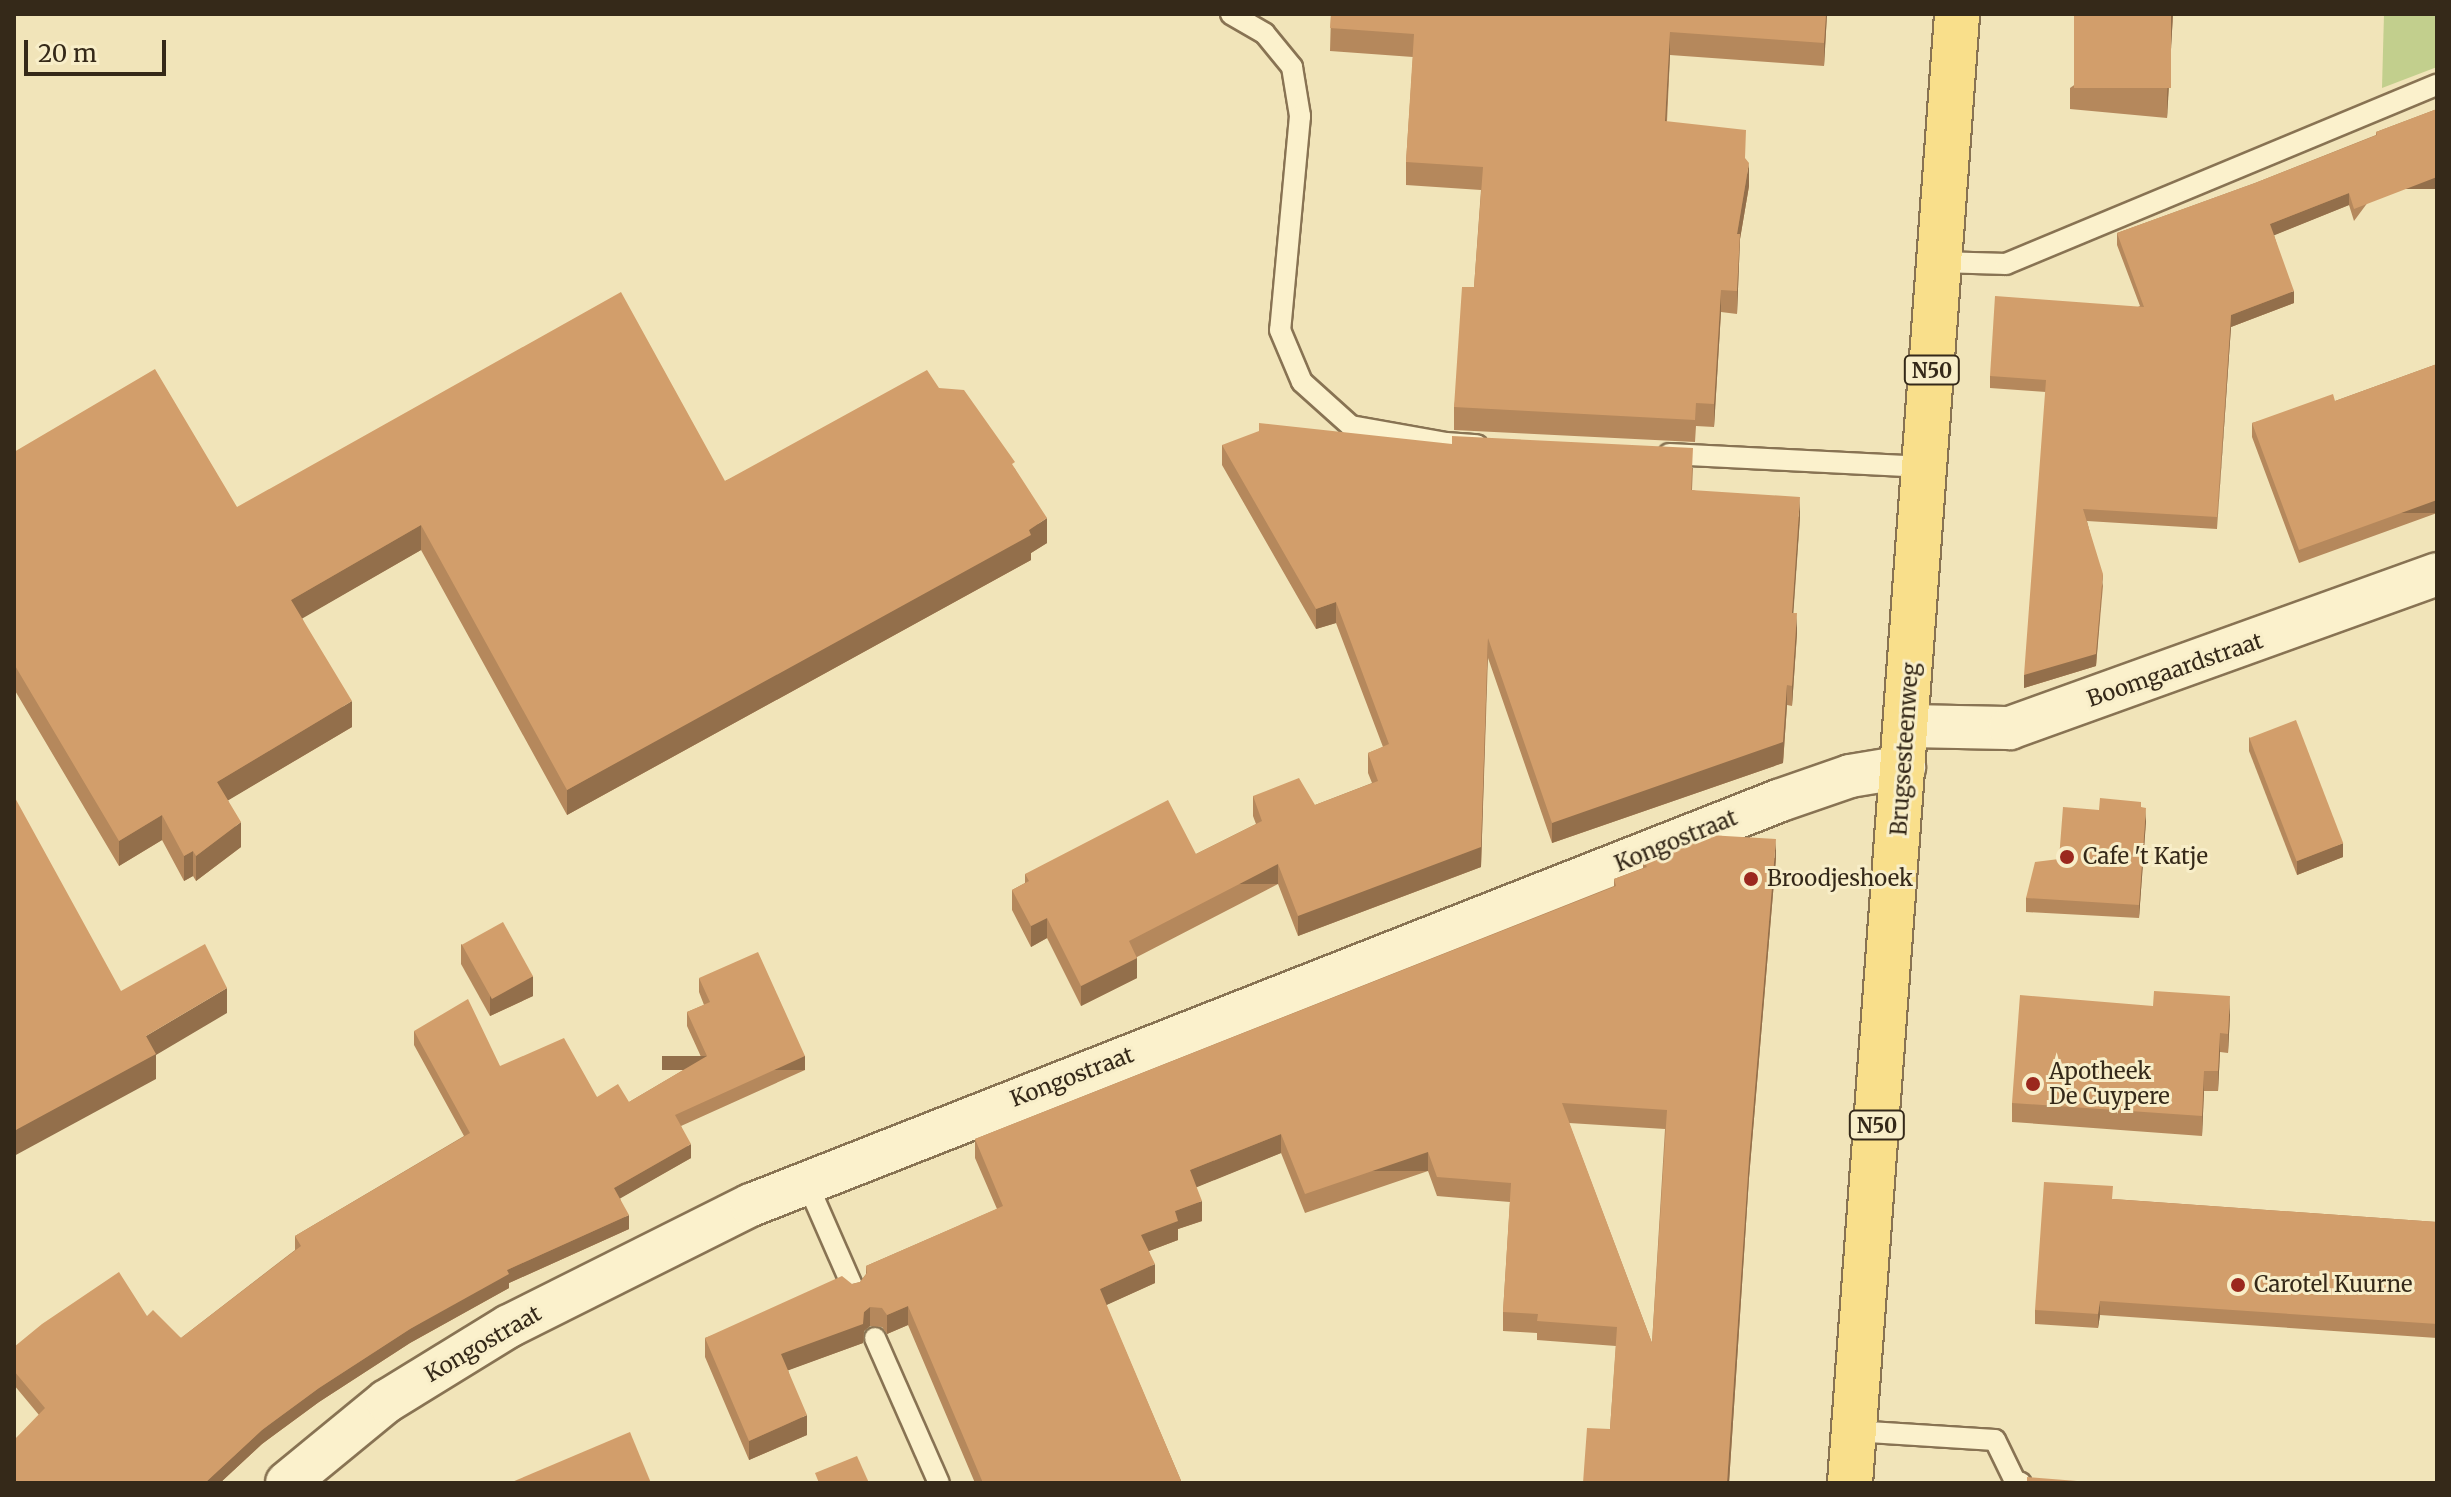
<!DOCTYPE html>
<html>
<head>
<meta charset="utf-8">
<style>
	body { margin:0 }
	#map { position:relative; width:2451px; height:1497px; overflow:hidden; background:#f1e4b9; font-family:Merriweather,serif }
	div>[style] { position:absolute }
	.green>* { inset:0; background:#c2cf8d }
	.roads { filter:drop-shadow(2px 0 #887353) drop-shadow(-2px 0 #887353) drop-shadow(0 2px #887353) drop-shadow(0 -2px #887353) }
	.service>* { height:20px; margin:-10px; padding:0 10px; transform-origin:10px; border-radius:10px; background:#fbf1cc }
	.minor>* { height:42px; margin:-21px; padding:0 21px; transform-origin:21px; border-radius:21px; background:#fbf1cc }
	.primary>* { height:44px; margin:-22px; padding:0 22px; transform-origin:22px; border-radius:22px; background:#f9df8b }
	.wall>* { inset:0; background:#b5885c }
	.shaded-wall>* { inset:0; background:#936f4b; transform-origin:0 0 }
	.building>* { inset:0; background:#d29e6b; transform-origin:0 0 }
	.dots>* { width:22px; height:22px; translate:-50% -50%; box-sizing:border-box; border:4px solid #f8eec9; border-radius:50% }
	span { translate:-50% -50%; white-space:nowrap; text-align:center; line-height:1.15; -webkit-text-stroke:6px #f8eec9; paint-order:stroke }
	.shield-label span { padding:2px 6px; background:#f8eec9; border:2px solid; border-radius:6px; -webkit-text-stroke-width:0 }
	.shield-label { font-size:20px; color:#352919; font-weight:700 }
	.street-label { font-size:22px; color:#352919 }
	.poi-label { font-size:22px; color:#352919 }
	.left { translate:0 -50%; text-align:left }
	.frame { position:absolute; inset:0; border:16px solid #352919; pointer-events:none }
	.scale { position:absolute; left:24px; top:40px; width:142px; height:36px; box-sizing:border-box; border:4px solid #352919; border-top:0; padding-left:10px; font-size:24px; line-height:28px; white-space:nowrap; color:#352919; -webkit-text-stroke:6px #f8eec9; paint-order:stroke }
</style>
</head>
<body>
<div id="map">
	<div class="green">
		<div style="clip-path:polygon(2384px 14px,2437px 14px,2437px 67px,2382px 88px)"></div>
	</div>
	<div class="roads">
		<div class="service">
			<div style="left:1231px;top:14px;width:39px;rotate:30deg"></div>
			<div style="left:1265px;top:34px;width:43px;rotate:50.7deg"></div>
			<div style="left:1292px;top:67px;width:50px;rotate:80.7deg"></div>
			<div style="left:1300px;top:116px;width:215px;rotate:95.3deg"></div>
			<div style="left:1280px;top:330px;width:56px;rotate:67.1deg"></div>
			<div style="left:1302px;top:382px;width:66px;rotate:41.9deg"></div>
			<div style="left:1351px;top:426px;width:97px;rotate:10.1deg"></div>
			<div style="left:1446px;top:443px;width:31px;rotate:4deg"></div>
			<div style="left:1940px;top:262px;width:66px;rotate:1.7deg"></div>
			<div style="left:2006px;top:264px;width:467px;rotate:-22.6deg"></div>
			<div style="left:1669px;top:454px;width:256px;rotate:2.9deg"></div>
			<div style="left:807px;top:1183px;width:117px;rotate:66.3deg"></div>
			<div style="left:875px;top:1338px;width:158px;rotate:66.2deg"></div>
			<div style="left:1853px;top:1431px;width:142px;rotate:3.6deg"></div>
			<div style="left:1995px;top:1440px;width:46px;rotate:64deg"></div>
			<div style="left:2015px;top:1481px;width:6px;rotate:18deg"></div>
		</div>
		<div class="minor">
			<div style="left:1906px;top:726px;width:104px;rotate:1.1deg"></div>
			<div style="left:2010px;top:728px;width:454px;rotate:-19.8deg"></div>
			<div style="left:287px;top:1483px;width:129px;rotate:-39.4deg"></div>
			<div style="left:387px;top:1401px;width:143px;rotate:-31.6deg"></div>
			<div style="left:509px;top:1326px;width:271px;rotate:-26.6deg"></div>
			<div style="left:751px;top:1205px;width:1104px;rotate:-21.47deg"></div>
			<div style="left:1778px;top:801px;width:76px;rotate:-19.1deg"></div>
			<div style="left:1850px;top:776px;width:55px;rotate:-9.5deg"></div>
		</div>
		<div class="primary">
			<div style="left:1850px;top:1483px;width:1473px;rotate:-85.83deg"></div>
		</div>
	</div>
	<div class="wall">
		<div style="clip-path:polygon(1331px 14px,1827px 14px,1824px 66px,1670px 55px,1667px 122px,1746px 160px,1749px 186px,1740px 239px,1737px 314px,1721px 312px,1714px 427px,1696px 426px,1695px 442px,1454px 430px,1454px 407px,1474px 287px,1481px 190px,1406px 185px,1406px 162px,1413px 57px,1330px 51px)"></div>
		<div style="clip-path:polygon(2173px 14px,2167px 118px,2070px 109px,2070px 88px)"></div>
		<div style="clip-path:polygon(2437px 109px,2354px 221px,2349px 205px,2274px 235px,2294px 303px,2231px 327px,2217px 529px,2087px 521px,2103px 586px,2096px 666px,2024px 688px,2046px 392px,1990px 388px,1990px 376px,2140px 306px,2117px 245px,2117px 233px,2255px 183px,2376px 135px,2376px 132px)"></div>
		<div style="clip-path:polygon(2437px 364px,2437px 513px,2299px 563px,2252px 437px,2252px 423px,2335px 401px)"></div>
		<div style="clip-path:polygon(939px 388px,1015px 469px,1047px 543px,1031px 553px,1031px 560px,567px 815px,421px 550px,302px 618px,352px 727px,228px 800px,241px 847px,196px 881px,193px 876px,184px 881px,162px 840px,119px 866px,14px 689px,14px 452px,237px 507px,725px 481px)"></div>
		<div style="clip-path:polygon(1452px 444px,1693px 468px,1692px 490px,1800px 517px,1793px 613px,1797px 633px,1792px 706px,1787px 705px,1783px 763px,1552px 843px,1488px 658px,1481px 867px,1298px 936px,1278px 884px,1137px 957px,1137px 978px,1081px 1006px,1047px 938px,1031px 947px,1012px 910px,1012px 890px,1025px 883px,1025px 874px,1196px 854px,1256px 824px,1253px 816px,1253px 796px,1315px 805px,1372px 783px,1368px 773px,1368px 753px,1383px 747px,1336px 623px,1316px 629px,1222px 465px,1222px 445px)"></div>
		<div style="clip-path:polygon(2249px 737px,2343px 857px,2297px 875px,2249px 751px)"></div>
		<div style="clip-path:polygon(2141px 807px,2146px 821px,2139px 918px,2026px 912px,2026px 898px,2099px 810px)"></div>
		<div style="clip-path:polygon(evenodd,1776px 858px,1749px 1178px,1729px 1483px,1583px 1483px,1610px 1429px,1616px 1346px,1537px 1340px,1537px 1333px,1503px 1331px,1503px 1312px,1510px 1202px,1437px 1196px,1428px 1171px,1305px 1213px,1281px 1153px,1196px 1187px,1202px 1221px,1178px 1229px,1178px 1240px,1149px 1251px,1155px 1283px,1106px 1305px,1182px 1483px,975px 1483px,908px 1325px,887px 1334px,882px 1327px,870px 1326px,864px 1331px,863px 1343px,788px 1370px,807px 1435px,749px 1460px,705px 1357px,705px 1338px,852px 1284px,860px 1282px,866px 1274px,866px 1266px,997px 1209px,975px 1158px,975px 1139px,1614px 886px,1614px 879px,1643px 868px,1643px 861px,1776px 858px,1569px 1123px,1665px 1129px,1652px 1343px,1569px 1123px)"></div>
		<div style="clip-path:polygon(461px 944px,533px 996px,490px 1016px,461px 964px)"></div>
		<div style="clip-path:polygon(699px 978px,805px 1070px,681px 1126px,691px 1158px,620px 1198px,629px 1229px,509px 1283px,509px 1288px,410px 1343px,319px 1402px,262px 1444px,220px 1483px,14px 1483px,39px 1415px,14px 1385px,14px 1347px,147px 1316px,181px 1338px,295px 1250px,295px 1236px,464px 1136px,414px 1045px,414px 1031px,500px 1066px,597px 1097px,629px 1102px,702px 1059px,687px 1026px,687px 1012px,704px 1005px,699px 992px)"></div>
		<div style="clip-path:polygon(2230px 1015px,2228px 1053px,2220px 1052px,2218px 1091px,2204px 1091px,2202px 1136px,2012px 1122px,2012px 1103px)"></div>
		<div style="clip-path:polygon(2113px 1199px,2437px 1222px,2437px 1338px,2100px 1315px,2098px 1328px,2035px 1324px,2035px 1310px)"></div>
	</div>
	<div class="shaded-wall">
		<div style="clip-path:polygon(1826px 14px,1827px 14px,1824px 66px,1824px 43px)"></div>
		<div style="clip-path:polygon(2171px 14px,2173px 14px,2167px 118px,2167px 96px)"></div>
		<div style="clip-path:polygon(1670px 32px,1670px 55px,1665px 144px,1665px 121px)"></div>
		<div style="clip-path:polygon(1749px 163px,1749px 186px,1740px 239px,1737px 314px,1737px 234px)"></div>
		<div style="left:2437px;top:177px;width:12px;height:89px;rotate:90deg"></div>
		<div style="clip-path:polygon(2349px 193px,2349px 205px,2270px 237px,2270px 224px)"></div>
		<div style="clip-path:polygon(1721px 290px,1721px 312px,1714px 427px,1714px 404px)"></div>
		<div style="clip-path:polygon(2294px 291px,2294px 303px,2231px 327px,2217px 529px,2231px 315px)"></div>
		<div style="clip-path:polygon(1800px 497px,1800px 517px,1792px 633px,1792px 613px)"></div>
		<div style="left:2437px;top:500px;width:13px;height:147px;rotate:90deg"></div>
		<div style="clip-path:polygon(1047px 518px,1047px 543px,1031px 553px,1031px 560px,567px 815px,567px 790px,1029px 530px)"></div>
		<div style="clip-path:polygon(421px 525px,421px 550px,291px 625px,291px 600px)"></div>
		<div style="clip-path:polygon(2103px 574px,2096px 666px,2024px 688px,2024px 675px)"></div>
		<div style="clip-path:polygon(1336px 602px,1336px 623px,1316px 629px,1316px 609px)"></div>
		<div style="clip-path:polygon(1797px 613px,1797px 633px,1792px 706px,1792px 686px)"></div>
		<div style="clip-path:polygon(1488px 638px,1481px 867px,1298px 936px,1298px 916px)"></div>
		<div style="clip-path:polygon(1787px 685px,1787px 705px,1783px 763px,1552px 843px,1552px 823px)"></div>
		<div style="clip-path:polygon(352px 701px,352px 727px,217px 807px,217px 782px)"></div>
		<div style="clip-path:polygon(2146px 808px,2146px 821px,2139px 918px,2139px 905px)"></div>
		<div style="clip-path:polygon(162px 815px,162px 840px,119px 866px,119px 841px)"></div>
		<div style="clip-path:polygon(241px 822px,241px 847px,196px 881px,196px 856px)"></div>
		<div style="clip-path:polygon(1776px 839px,1776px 858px,1749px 1178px,1729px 1483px,1727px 1483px,1749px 1159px)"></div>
		<div style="clip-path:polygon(2343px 843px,2343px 857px,2297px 875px,2297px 861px)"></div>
		<div style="clip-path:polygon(193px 851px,193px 876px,184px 881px,184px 856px)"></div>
		<div style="left:1278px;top:864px;width:20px;height:168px;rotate:90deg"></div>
		<div style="clip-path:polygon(1047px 918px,1047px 938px,1031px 947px,1031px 926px)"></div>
		<div style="clip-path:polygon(1137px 958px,1137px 978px,1081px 1006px,1081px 986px)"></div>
		<div style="clip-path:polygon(533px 976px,533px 996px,490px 1016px,490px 996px)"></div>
		<div style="clip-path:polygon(227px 988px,227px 1013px,156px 1055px,156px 1079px,14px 1156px,14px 1131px,146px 1036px)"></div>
		<div style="clip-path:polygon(2230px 996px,2230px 1015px,2228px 1053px,2228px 1034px)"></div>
		<div style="clip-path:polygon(2220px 1033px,2220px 1052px,2218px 1091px,2218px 1071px)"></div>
		<div style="left:805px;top:1056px;width:14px;height:143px;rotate:90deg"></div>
		<div style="clip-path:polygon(2204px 1071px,2204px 1091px,2202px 1136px,2202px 1116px)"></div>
		<div style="clip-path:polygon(1281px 1134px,1281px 1153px,1190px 1190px,1190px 1170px)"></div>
		<div style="clip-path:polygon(691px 1144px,691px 1158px,614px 1202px,614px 1188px)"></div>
		<div style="left:1428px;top:1152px;width:19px;height:130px;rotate:90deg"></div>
		<div style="clip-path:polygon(1202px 1201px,1202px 1221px,1178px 1229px,1178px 1240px,1141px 1254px,1141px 1235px,1175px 1211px)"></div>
		<div style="clip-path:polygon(629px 1215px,629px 1229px,509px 1283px,509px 1288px,410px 1343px,319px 1402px,262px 1444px,220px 1483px,205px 1483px,262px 1430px,319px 1388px,410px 1329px,507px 1270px)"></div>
		<div style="clip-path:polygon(1155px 1264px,1155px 1283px,1100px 1308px,1100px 1289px)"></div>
		<div style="clip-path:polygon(2100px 1301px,2100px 1315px,2098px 1328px,2098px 1314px)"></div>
		<div style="clip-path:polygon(908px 1306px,908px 1325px,887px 1334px,887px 1315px)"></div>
		<div style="clip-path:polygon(870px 1307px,870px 1326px,864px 1331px,863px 1343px,781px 1373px,781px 1354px,864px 1312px)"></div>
		<div style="clip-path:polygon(807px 1415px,807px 1435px,749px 1460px,749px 1441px)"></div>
	</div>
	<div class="building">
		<div style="clip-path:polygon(1331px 14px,1826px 14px,1824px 43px,1670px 32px,1665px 121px,1746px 130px,1745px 158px,1749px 163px,1737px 234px,1740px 234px,1737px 291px,1721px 290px,1714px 404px,1696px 403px,1695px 420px,1454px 407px,1462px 287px,1474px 287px,1483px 167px,1406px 162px,1414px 34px,1330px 28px)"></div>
		<div style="left:2074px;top:14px;width:97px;height:74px"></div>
		<div style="clip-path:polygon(2437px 109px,2437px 177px,2354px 209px,2349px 193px,2270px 224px,2294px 291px,2231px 315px,2217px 517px,2083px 509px,2103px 574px,2096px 654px,2024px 675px,2046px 380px,1990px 376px,1995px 296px,2144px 307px,2117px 233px,2255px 183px,2377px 135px,2376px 132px)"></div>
		<div style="clip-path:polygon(621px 292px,725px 481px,927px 370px,939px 388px,964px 390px,1015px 462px,1012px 464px,1047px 518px,1029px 530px,1031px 535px,567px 790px,421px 525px,291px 600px,352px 701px,217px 782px,241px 822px,196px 856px,193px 851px,184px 856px,162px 815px,119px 841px,14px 664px,14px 452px,155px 369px,237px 507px)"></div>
		<div style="clip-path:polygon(2437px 364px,2437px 500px,2299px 550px,2252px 423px,2333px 394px,2335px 401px)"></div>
		<div style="clip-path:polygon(1259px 423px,1452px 444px,1452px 436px,1693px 448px,1691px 490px,1800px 497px,1792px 613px,1797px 613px,1792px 686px,1787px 685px,1783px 742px,1552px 823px,1488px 638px,1481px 847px,1298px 916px,1278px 864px,1129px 941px,1137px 958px,1081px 986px,1047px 918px,1031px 926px,1012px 890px,1029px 881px,1025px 874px,1168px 800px,1196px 854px,1262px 821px,1253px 796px,1299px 778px,1315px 805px,1378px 781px,1368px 753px,1389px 744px,1336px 602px,1316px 609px,1222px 445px,1259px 431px)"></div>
		<div style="left:2296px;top:720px;width:132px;height:50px;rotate:69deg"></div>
		<div style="clip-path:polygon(14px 796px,121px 991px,205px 944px,227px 988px,146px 1036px,156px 1054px,14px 1131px)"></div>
		<div style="clip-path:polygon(2100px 798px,2141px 802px,2141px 807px,2146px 808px,2139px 905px,2026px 898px,2035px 862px,2059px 859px,2063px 807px,2099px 810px)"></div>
		<div style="clip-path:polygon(evenodd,1710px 835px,1776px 839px,1749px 1159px,1727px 1483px,1583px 1483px,1587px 1428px,1610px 1429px,1617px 1327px,1537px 1321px,1538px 1314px,1503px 1312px,1511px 1183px,1437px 1177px,1428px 1152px,1305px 1194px,1281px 1134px,1190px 1170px,1202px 1201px,1175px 1211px,1178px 1221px,1141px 1235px,1155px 1264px,1100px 1289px,1182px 1483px,983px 1483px,908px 1306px,887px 1315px,882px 1308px,870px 1307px,864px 1312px,863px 1324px,781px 1354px,807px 1415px,749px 1441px,705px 1338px,842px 1276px,852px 1284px,860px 1282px,867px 1273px,866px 1266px,1003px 1206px,975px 1139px,1616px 886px,1614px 879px,1647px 867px,1643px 861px,1710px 835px,1562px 1103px,1667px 1110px,1652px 1343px,1562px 1103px)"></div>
		<div style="left:503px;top:922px;width:62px;height:47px;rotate:61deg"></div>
		<div style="clip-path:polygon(758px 952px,805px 1056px,675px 1115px,691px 1144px,614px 1188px,629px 1215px,507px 1270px,509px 1274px,410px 1329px,319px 1388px,262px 1430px,205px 1483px,14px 1483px,14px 1440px,45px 1408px,14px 1371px,14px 1347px,42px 1324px,119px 1272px,147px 1316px,153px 1310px,181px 1338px,301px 1246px,295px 1236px,470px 1133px,414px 1031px,468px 999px,500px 1066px,564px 1038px,597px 1097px,618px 1084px,629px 1102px,707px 1056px,687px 1012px,710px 1002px,699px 978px)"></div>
		<div style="clip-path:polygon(2154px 991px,2230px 996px,2228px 1034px,2220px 1033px,2218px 1071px,2204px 1071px,2202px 1116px,2012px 1103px,2020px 995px,2153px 1006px)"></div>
		<div style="clip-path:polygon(2044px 1182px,2113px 1186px,2112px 1199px,2437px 1222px,2437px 1324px,2100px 1301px,2098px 1314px,2035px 1310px)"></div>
		<div style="clip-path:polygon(630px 1432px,651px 1483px,513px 1483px,512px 1482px)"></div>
		<div style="clip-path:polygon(857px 1456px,869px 1483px,819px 1483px,815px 1473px)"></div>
		<div style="clip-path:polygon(2027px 1477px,2102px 1483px,2027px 1483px)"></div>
	</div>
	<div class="dots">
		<div style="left:2067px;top:857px;background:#9b281e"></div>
		<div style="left:1751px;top:879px;background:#9b281e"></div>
		<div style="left:2033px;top:1084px;background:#9b281e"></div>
		<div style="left:2238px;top:1285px;background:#9b281e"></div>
	</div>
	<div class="shield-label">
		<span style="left:1932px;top:370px">N50</span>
		<span style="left:1877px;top:1125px">N50</span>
	</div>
	<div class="street-label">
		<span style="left:2175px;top:670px;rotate:-19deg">Boomgaardstraat</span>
		<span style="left:1905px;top:749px;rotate:-86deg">Brugsesteenweg</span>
		<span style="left:1676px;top:841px;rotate:-22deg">Kongostraat</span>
		<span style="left:1072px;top:1077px;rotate:-21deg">Kongostraat</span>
		<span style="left:483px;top:1344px;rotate:-30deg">Kongostraat</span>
	</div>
	<div class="poi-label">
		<span class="left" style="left:2083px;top:857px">Cafe 't Katje</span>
		<span class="left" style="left:1767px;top:879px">Broodjeshoek</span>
		<span class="left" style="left:2049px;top:1084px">Apotheek<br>De Cuypere</span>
		<span class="left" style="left:2254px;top:1285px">Carotel Kuurne</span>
	</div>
	<div class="frame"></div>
	<div class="scale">20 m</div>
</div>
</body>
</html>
